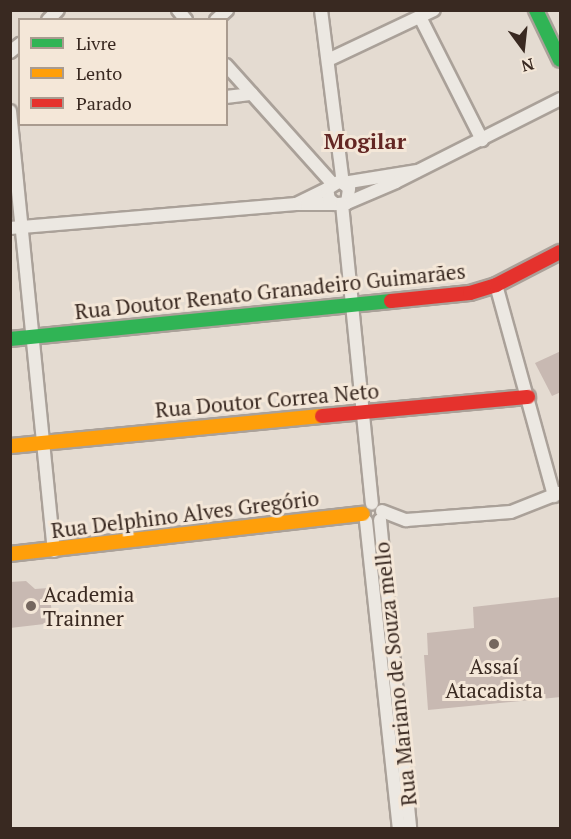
<!DOCTYPE html>
<html>
<head>
<meta charset="utf-8">
<style>
	body { margin:0 }
	#map { position:relative; width:571px; height:839px; overflow:hidden; background:#e4dbd1; font-family:"PT Serif",serif }
	div>[style] { position:absolute }
	.building>* { inset:0; background:#c8b9b2 }
	.roads { filter:drop-shadow(2px 0 #aaa199) drop-shadow(-2px 0 #aaa199) drop-shadow(0 2px #aaa199) drop-shadow(0 -2px #aaa199) }
	.street>* { height:12px; margin:-6px; padding:0 6px; transform-origin:6px; border-radius:6px; background:#ece8e2 }
	.fast>* { height:14px; margin:-7px; padding:0 7px; transform-origin:7px; border-radius:7px; background:#30b455 }
	.slow>* { height:14px; margin:-7px; padding:0 7px; transform-origin:7px; border-radius:7px; background:#ff9f0a }
	.jam>* { height:14px; margin:-7px; padding:0 7px; transform-origin:7px; border-radius:7px; background:#e5322d }
	.dots>* { width:16px; height:16px; translate:-50% -50%; box-sizing:border-box; border:3px solid #f4e7d8; border-radius:50% }
	span { translate:-50% -50%; white-space:nowrap; text-align:center; line-height:1.15; -webkit-text-stroke:6px #f4e7d8; paint-order:stroke }
	.street-label { font-size:21px; color:#392921 }
	.poi-label { font-size:21px; color:#392921 }
	.left { translate:0 -50%; text-align:left }
	.neighbourhood-label { font-size:22px; color:#632623; font-weight:700 }
	.frame { position:absolute; inset:0; border:12px solid #392921; pointer-events:none }
	.legend { position:absolute; left:18px; top:18px; width:210px; height:108px; box-sizing:border-box; background:#f4e7d8; border:2px solid #a99b8f; margin:0; padding:8px 10px; list-style:none; font-size:18px; color:#392921 }
	.legend li { display:flex; align-items:center; gap:12px; height:30px }
	.legend b { width:30px; border:2px solid #a99b8f }
	.north { position:absolute; left:493px; top:18px; width:60px; height:60px; -webkit-text-stroke:4px #f4e7d8; paint-order:stroke; rotate:165deg; font-size:16px; font-weight:700; line-height:24px; text-align:center; color:#392921 }
	.north::after { content:''; display:block; margin:auto; width:21px; height:27px; background:#392921; clip-path:polygon(50% 0,100% 100%,50% 72%,0 100%) }
</style>
</head>
<body>
<div id="map">
	<div class="building">
		<div style="clip-path:polygon(561px 351px,561px 392px,552px 396px,535px 363px)"></div>
		<div style="clip-path:polygon(26px 581px,35px 589px,49px 588px,53px 623px,10px 628px,10px 582px)"></div>
		<div style="clip-path:polygon(561px 597px,561px 697px,428px 710px,424px 655px,428px 655px,427px 633px,474px 628px,473px 607px)"></div>
	</div>
	<div class="roads">
		<div class="street">
			<div style="left:178px;top:10px;width:13px;rotate:51deg"></div>
			<div style="left:321px;top:10px;width:174px;rotate:82.8deg"></div>
			<div style="left:343px;top:183px;width:74px;rotate:-9.3deg"></div>
			<div style="left:420px;top:17px;width:138px;rotate:63.2deg"></div>
			<div style="left:48px;top:20px;width:14px;rotate:-45deg"></div>
			<div style="left:216px;top:20px;width:15px;rotate:-42deg"></div>
			<div style="left:10px;top:52px;width:13px;rotate:-39deg"></div>
			<div style="left:328px;top:60px;width:117px;rotate:-25.3deg"></div>
			<div style="left:226px;top:65px;width:159px;rotate:48.1deg"></div>
			<div style="left:226px;top:97px;width:26px;rotate:-7deg"></div>
			<div style="left:10px;top:111px;width:442px;rotate:84.3deg"></div>
			<div style="left:327px;top:189px;width:34px;rotate:154deg"></div>
			<div style="left:296px;top:204px;width:43px"></div>
			<div style="left:339px;top:204px;width:8px;rotate:-7deg"></div>
			<div style="left:347px;top:203px;width:15px;rotate:-82deg"></div>
			<div style="left:349px;top:188px;width:11px;rotate:-142deg"></div>
			<div style="left:340px;top:181px;width:15px;rotate:148deg"></div>
			<div style="left:327px;top:189px;width:10px;rotate:79deg"></div>
			<div style="left:329px;top:199px;width:8px;rotate:40deg"></div>
			<div style="left:347px;top:203px;width:53px;rotate:-23.2deg"></div>
			<div style="left:396px;top:182px;width:184px;rotate:-26.8deg"></div>
			<div style="left:342px;top:204px;width:301px;rotate:84.3deg"></div>
			<div style="left:10px;top:228px;width:287px;rotate:-4.8deg"></div>
			<div style="left:496px;top:285px;width:219px;rotate:74.6deg"></div>
			<div style="left:382px;top:511px;width:26px;rotate:21deg"></div>
			<div style="left:406px;top:520px;width:105px;rotate:-4.4deg"></div>
			<div style="left:511px;top:512px;width:52px;rotate:-21.6deg"></div>
			<div style="left:380px;top:520px;width:309px;rotate:84.4deg"></div>
			<div style="left:366px;top:521px;width:309px;rotate:83.9deg"></div>
		</div>
		<div class="fast">
			<div style="left:536px;top:10px;width:55px;rotate:64.4deg"></div>
			<div style="left:10px;top:339px;width:383px;rotate:-5.7deg"></div>
		</div>
		<div class="slow">
			<div style="left:10px;top:446px;width:313px;rotate:-5.5deg"></div>
			<div style="left:10px;top:554px;width:355px;rotate:-6.5deg"></div>
		</div>
		<div class="jam">
			<div style="left:391px;top:301px;width:79px;rotate:-5.8deg"></div>
			<div style="left:470px;top:293px;width:27px;rotate:-17deg"></div>
			<div style="left:496px;top:285px;width:72px;rotate:-27.3deg"></div>
			<div style="left:322px;top:416px;width:207px;rotate:-5.3deg"></div>
		</div>
	</div>
	<div class="dots">
		<div style="left:31px;top:606px;background:#75675f"></div>
		<div style="left:494px;top:644px;background:#75675f"></div>
	</div>
	<div class="street-label">
		<span style="left:270px;top:291px;rotate:-6deg">Rua Doutor Renato Granadeiro Guimarães</span>
		<span style="left:267px;top:400px;rotate:-5deg">Rua Doutor Correa Neto</span>
		<span style="left:185px;top:514px;rotate:-7deg">Rua Delphino Alves Gregório</span>
		<span style="left:395px;top:674px;rotate:-96deg">Rua Mariano de Souza mello</span>
	</div>
	<div class="poi-label">
		<span class="left" style="left:43px;top:606px">Academia<br>Trainner</span>
		<span style="left:494px;top:678px">Assaí<br>Atacadista</span>
	</div>
	<div class="neighbourhood-label">
		<span style="left:365px;top:141px">Mogilar</span>
	</div>
	<div class="frame"></div>
	<ul class="legend">
	<li><b style="height:8px;background:#30b455"></b>Livre</li>
	<li><b style="height:8px;background:#ff9f0a"></b>Lento</li>
	<li><b style="height:8px;background:#e5322d"></b>Parado</li>
	</ul>
	<div class="north">N</div>
</div>
</body>
</html>
